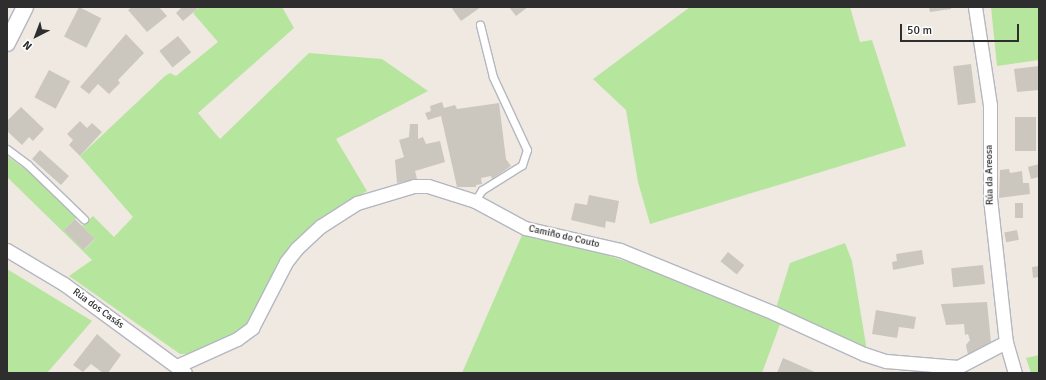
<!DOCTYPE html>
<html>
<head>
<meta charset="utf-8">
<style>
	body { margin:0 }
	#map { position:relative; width:1046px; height:380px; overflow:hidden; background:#efe9e1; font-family:Signika,sans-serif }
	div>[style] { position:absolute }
	.green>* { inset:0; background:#b6e59e }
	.building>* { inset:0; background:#cbc7bf; transform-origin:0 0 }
	.roads { filter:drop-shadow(1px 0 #b4b7c1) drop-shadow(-1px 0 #b4b7c1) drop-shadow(0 1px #b4b7c1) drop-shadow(0 -1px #b4b7c1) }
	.service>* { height:7px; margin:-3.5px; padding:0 3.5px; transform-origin:3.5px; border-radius:3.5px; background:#fff }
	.minor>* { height:13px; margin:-6.5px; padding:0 6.5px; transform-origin:6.5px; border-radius:6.5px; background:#fff }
	.tertiary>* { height:16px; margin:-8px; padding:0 8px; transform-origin:8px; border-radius:8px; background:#fff }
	span { translate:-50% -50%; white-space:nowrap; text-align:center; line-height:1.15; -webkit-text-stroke:3.5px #fff; paint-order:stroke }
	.street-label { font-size:10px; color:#2e2e2e }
	.frame { position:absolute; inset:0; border:8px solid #2e2e2e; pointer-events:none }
	.north { position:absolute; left:16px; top:16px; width:40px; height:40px; -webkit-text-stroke:3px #fff; paint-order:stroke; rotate:222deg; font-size:11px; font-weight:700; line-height:16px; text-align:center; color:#2e2e2e }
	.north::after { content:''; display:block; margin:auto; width:14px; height:18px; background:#2e2e2e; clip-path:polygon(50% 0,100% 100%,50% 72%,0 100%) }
	.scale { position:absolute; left:900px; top:24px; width:119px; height:18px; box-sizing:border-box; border:2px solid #2e2e2e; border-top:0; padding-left:5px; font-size:12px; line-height:14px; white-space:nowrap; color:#2e2e2e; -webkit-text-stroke:3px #fff; paint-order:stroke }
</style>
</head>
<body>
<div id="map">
	<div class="green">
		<div style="clip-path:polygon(199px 7px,282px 7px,294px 28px,198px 113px,220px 139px,309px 53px,382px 59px,428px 91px,336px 139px,367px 191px,308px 229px,278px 262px,251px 319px,239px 333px,192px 354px,180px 354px,69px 276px,92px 260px,7px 177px,7px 156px,36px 177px,77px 217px,64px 230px,84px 250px,95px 239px,82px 226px,93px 216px,114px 237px,133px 217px,80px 156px,165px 76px,170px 73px,176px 76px,218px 42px,193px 13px)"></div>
		<div style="clip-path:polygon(690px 7px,850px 7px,860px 42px,872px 40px,906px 146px,650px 224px,638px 182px,626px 110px,593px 79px)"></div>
		<div style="clip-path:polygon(991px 7px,1039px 7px,1039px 60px,997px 66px)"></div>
		<div style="clip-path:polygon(523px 233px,576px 245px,640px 266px,780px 324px,762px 373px,462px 373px)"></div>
		<div style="clip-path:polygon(845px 243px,852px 261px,867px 351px,776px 308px,790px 263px)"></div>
		<div style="clip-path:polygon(7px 269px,92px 321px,47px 373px,7px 373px)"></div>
		<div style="clip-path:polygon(1039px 355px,1039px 373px,1031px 373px,1026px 358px)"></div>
	</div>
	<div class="building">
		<div style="left:79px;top:7px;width:25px;height:33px;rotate:27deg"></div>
		<div style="clip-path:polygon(132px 7px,159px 7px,167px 16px,147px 32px,128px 10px)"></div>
		<div style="clip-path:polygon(182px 7px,196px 7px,197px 9px,183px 21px,176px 13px)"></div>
		<div style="clip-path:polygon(451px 7px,481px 7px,461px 21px)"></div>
		<div style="clip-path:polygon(509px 7px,528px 7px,516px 16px)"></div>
		<div style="clip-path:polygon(929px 7px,951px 7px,951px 9px,930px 12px)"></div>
		<div style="clip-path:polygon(126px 34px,144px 53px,118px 80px,120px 83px,109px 94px,98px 84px,89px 94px,80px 87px)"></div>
		<div style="left:178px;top:36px;width:21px;height:24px;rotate:51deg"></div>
		<div style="left:971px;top:64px;width:39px;height:18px;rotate:83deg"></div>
		<div style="clip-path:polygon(1039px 66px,1039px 90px,1017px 92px,1014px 69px)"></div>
		<div style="left:49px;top:70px;width:24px;height:31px;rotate:28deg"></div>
		<div style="clip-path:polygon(442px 102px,444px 108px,455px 105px,457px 109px,499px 103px,506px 159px,511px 166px,492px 179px,491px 176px,481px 178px,482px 184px,476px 185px,476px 187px,457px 187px,441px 116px,428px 120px,425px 113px,431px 111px,430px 106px)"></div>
		<div style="clip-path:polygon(21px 107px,44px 129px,33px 141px,29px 137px,22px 145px,7px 131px,7px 121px)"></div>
		<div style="left:1015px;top:117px;width:21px;height:34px"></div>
		<div style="clip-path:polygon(80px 121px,87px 128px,92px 123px,102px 132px,80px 156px,69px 145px,73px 140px,67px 134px)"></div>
		<div style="clip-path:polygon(410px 124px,418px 124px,418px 139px,423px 137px,426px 144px,440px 141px,445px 162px,415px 171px,417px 179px,397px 183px,395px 160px,404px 157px,399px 140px,409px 137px)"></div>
		<div style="left:40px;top:150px;width:39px;height:12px;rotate:42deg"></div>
		<div style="clip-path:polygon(1039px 164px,1039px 177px,1031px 179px,1028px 167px)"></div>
		<div style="clip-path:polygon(1009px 169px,1010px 173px,1022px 171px,1023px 183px,1029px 183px,1030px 194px,999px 198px,1000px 170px)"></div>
		<div style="clip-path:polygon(589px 195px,619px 201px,615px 223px,606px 221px,605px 228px,571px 220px,575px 203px,587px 205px)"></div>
		<div style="left:1015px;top:203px;width:8px;height:15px"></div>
		<div style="left:75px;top:219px;width:28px;height:16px;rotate:45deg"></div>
		<div style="left:1017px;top:230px;width:10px;height:13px;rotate:79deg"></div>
		<div style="clip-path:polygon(922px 250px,924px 264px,893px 270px,892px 262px,897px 261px,896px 254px)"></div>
		<div style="left:728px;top:252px;width:21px;height:12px;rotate:39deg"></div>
		<div style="left:983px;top:265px;width:19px;height:32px;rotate:84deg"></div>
		<div style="clip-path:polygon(1039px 266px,1039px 277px,1033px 278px,1032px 267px)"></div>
		<div style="clip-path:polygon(987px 302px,991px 342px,968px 355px,966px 345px,970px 340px,968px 334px,965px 335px,964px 324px,946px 325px,941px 304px)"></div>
		<div style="clip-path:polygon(876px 310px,916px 317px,914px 329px,899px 327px,897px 338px,872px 334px)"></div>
		<div style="clip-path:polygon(97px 334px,121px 355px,108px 373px,103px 373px,91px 364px,83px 372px,73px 365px)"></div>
		<div style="clip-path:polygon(783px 358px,817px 373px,777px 373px)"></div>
	</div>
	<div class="roads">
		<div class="service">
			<div style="left:7px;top:149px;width:26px;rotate:37deg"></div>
			<div style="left:28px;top:165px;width:78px;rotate:44deg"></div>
			<div style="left:475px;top:201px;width:13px;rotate:-58deg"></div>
			<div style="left:482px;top:190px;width:47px;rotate:-32deg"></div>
			<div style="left:522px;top:165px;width:16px;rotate:-72deg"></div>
			<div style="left:527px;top:150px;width:81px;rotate:-115deg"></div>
			<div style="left:493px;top:77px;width:54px;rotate:-104deg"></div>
		</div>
		<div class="minor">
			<div style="left:975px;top:7px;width:99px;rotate:81.3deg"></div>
			<div style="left:990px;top:105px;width:93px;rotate:90deg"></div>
			<div style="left:990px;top:198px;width:145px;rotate:83.7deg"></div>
			<div style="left:1006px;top:342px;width:32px;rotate:74deg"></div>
			<div style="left:7px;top:250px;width:66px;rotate:30.8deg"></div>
			<div style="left:64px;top:284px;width:150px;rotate:36.3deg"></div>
			<div style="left:177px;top:366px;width:66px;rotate:-24.2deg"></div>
			<div style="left:237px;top:339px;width:19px;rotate:-36deg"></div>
			<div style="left:252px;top:328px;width:74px;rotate:-62.7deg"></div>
			<div style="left:286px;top:262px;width:16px;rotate:-52deg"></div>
			<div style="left:296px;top:249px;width:34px;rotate:-43deg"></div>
			<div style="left:321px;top:226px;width:43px;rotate:-32.6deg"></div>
			<div style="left:357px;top:203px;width:59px;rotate:-16.6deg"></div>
			<div style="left:414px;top:186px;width:14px"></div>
			<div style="left:428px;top:186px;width:49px;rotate:17.7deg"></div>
			<div style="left:475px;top:201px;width:57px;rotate:28.4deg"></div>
			<div style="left:525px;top:228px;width:98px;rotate:13deg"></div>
			<div style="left:620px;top:250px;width:166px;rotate:22.2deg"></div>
			<div style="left:774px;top:313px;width:99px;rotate:24.5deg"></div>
			<div style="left:864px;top:354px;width:23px;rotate:18deg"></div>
			<div style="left:886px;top:361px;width:72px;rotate:4.8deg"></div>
			<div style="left:958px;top:367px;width:54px;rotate:-27.5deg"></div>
		</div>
		<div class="tertiary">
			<div style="left:7px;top:43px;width:40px;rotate:-63.4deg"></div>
		</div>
	</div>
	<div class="street-label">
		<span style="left:990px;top:175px;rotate:-91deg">Rúa da Areosa</span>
		<span style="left:564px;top:237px;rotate:13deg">Camiño do Couto</span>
		<span style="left:98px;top:309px;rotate:36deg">Rúa dos Casás</span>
	</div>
	<div class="frame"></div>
	<div class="north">N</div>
	<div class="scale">50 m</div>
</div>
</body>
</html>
